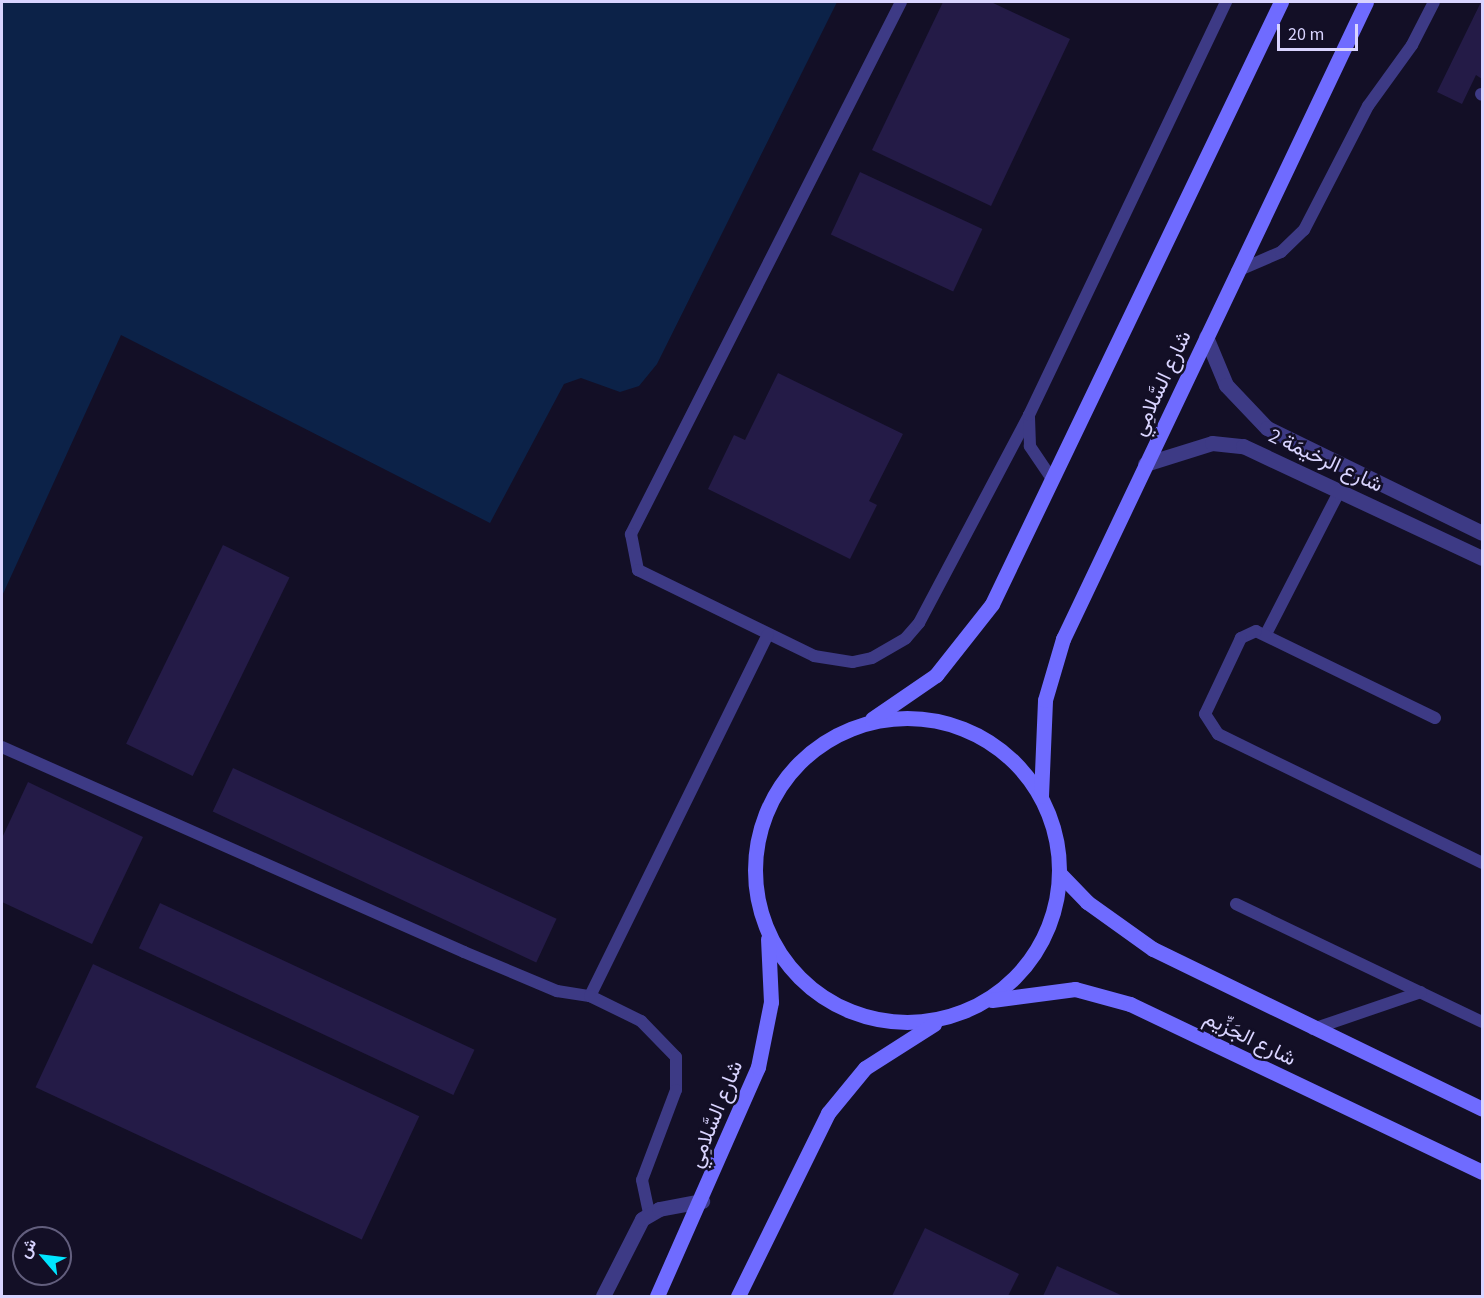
<!DOCTYPE html>
<html>
<head>
<meta charset="utf-8">
<style>
	body { margin:0 }
	#map { position:relative; width:1484px; height:1298px; overflow:hidden; background:#130f26; font-family:"Source Sans 3",Vazirmatn,sans-serif }
	div>[style] { position:absolute }
	.water>* { inset:0; background:#0c2248 }
	.building>* { inset:0; background:#241b47; transform-origin:0 0 }
	.lane>* { height:12px; margin:-6px; padding:0 6px; transform-origin:6px; border-radius:6px; background:#3d3a85 }
	.street>* { height:15px; margin:-7.5px; padding:0 7.5px; transform-origin:7.5px; border-radius:7.5px; background:#3d3a85 }
	.secondary>* { height:15px; margin:-7.5px; padding:0 7.5px; transform-origin:7.5px; border-radius:7.5px; background:#6f6bff }
	.secondary>.ring { margin:-7.5px; padding:0; box-sizing:content-box; background:none; border:15px solid #6f6bff; border-radius:50% }
	span { translate:-50% -50%; white-space:nowrap; text-align:center; line-height:1.15; -webkit-text-stroke:5px #130f26; paint-order:stroke }
	.street-label { font-size:21px; color:#d9d4ff }
	.frame { position:absolute; inset:0; border:3px solid #d9d4ff; pointer-events:none }
	.north { position:absolute; left:12px; top:1226px; width:60px; height:60px; box-sizing:border-box; background:#130f26; border:2px solid #625e7d; border-radius:50%; rotate:298deg; font-size:16px; font-weight:700; line-height:24px; text-align:center; color:#d9d4ff }
	.north::after { content:''; display:block; margin:auto; width:21px; height:27px; background:#00e5ff; clip-path:polygon(50% 0,100% 100%,50% 72%,0 100%) }
	.scale { position:absolute; left:1277px; top:24px; width:81px; height:27px; box-sizing:border-box; border:3px solid #d9d4ff; border-top:0; padding-left:8px; font-size:18px; line-height:21px; white-space:nowrap; color:#d9d4ff; -webkit-text-stroke:4px #130f26; paint-order:stroke }
</style>
</head>
<body>
<div id="map">
	<div class="water">
		<div style="clip-path:polygon(2px 2px,837px 2px,657px 364px,639px 386px,620px 392px,581px 378px,564px 384px,490px 523px,121px 335px,2px 596px)"></div>
	</div>
	<div class="building">
		<div style="clip-path:polygon(943px 2px,991px 2px,1070px 39px,991px 206px,872px 150px)"></div>
		<div style="clip-path:polygon(1481px 2px,1482px 79px,1476px 75px,1462px 104px,1437px 92px)"></div>
		<div style="left:860px;top:172px;width:135px;height:69px;rotate:25deg"></div>
		<div style="clip-path:polygon(778px 373px,903px 434px,869px 501px,877px 505px,850px 559px,708px 489px,734px 435px,745px 440px)"></div>
		<div style="left:223px;top:545px;width:74px;height:221px;rotate:26deg"></div>
		<div style="left:233px;top:768px;width:357px;height:48px;rotate:25deg"></div>
		<div style="clip-path:polygon(28px 782px,143px 837px,92px 944px,2px 902px,2px 838px)"></div>
		<div style="left:160px;top:903px;width:347px;height:50px;rotate:25deg"></div>
		<div style="left:93px;top:964px;width:360px;height:136px;rotate:25deg"></div>
		<div style="clip-path:polygon(925px 1228px,1019px 1274px,1008px 1296px,892px 1296px)"></div>
		<div style="clip-path:polygon(1057px 1266px,1123px 1296px,1043px 1296px)"></div>
	</div>
	<div class="lane">
		<div style="left:901px;top:2px;width:597px;rotate:116.91deg"></div>
		<div style="left:631px;top:534px;width:37px;rotate:79deg"></div>
		<div style="left:638px;top:570px;width:196px;rotate:26deg"></div>
		<div style="left:814px;top:656px;width:39px;rotate:9deg"></div>
		<div style="left:853px;top:662px;width:19px;rotate:-12deg"></div>
		<div style="left:872px;top:658px;width:39px;rotate:-30deg"></div>
		<div style="left:906px;top:638px;width:20px;rotate:-49deg"></div>
		<div style="left:919px;top:623px;width:235px;rotate:-62.1deg"></div>
		<div style="left:1481px;top:94px;width:1px;rotate:45deg"></div>
		<div style="left:1237px;top:271px;width:48px;rotate:-23.4deg"></div>
		<div style="left:1281px;top:252px;width:32px;rotate:-44deg"></div>
		<div style="left:1304px;top:230px;width:140px;rotate:-62.7deg"></div>
		<div style="left:1368px;top:106px;width:75px;rotate:-54.2deg"></div>
		<div style="left:1412px;top:45px;width:48px;rotate:-62.9deg"></div>
		<div style="left:1052px;top:479px;width:40px;rotate:-124deg"></div>
		<div style="left:1030px;top:446px;width:31px;rotate:-92deg"></div>
		<div style="left:1029px;top:415px;width:458px;rotate:-64.5deg"></div>
		<div style="left:1266px;top:634px;width:162px;rotate:-62.8deg"></div>
		<div style="left:1435px;top:718px;width:199px;rotate:-154.1deg"></div>
		<div style="left:1256px;top:631px;width:17px;rotate:155deg"></div>
		<div style="left:1241px;top:638px;width:84px;rotate:115.3deg"></div>
		<div style="left:1205px;top:714px;width:24px;rotate:57deg"></div>
		<div style="left:1218px;top:734px;width:294px;rotate:26deg"></div>
		<div style="left:2px;top:747px;width:505px;rotate:23.93deg"></div>
		<div style="left:464px;top:952px;width:101px;rotate:22.8deg"></div>
		<div style="left:557px;top:991px;width:33px;rotate:9deg"></div>
		<div style="left:590px;top:996px;width:403px;rotate:-63.8deg"></div>
		<div style="left:1236px;top:904px;width:273px;rotate:25.6deg"></div>
		<div style="left:590px;top:996px;width:57px;rotate:26.1deg"></div>
		<div style="left:641px;top:1021px;width:50px;rotate:45.8deg"></div>
		<div style="left:676px;top:1057px;width:33px;rotate:90deg"></div>
		<div style="left:676px;top:1090px;width:96px;rotate:110.7deg"></div>
		<div style="left:642px;top:1180px;width:34px;rotate:78deg"></div>
		<div style="left:1313px;top:1029px;width:114px;rotate:-18.9deg"></div>
	</div>
	<div class="street">
		<div style="left:1206px;top:337px;width:52px;rotate:67.4deg"></div>
		<div style="left:1226px;top:385px;width:59px;rotate:46.4deg"></div>
		<div style="left:1267px;top:428px;width:239px;rotate:26deg"></div>
		<div style="left:1145px;top:464px;width:70px;rotate:-17.4deg"></div>
		<div style="left:1212px;top:443px;width:31px;rotate:6deg"></div>
		<div style="left:1243px;top:446px;width:264px;rotate:25.1deg"></div>
		<div style="left:603px;top:1296px;width:86px;rotate:-63.1deg"></div>
		<div style="left:642px;top:1219px;width:20px;rotate:-30deg"></div>
		<div style="left:659px;top:1209px;width:44px;rotate:-10.5deg"></div>
	</div>
	<div class="secondary">
		<div class="ring" style="left:755px;top:718px;width:289px;height:289px"></div>
		<div style="left:872px;top:719px;width:78px;rotate:-34.5deg"></div>
		<div style="left:936px;top:675px;width:90px;rotate:-51.7deg"></div>
		<div style="left:992px;top:604px;width:668px;rotate:-64.36deg"></div>
		<div style="left:1041px;top:796px;width:96px;rotate:-87.6deg"></div>
		<div style="left:1045px;top:700px;width:64px;rotate:-73.6deg"></div>
		<div style="left:1063px;top:639px;width:705px;rotate:-64.56deg"></div>
		<div style="left:1060px;top:874px;width:39px;rotate:46deg"></div>
		<div style="left:1087px;top:902px;width:81px;rotate:35.5deg"></div>
		<div style="left:1153px;top:949px;width:366px;rotate:25.9deg"></div>
		<div style="left:992px;top:1000px;width:84px;rotate:-7.5deg"></div>
		<div style="left:1075px;top:989px;width:57px;rotate:15.3deg"></div>
		<div style="left:1130px;top:1004px;width:390px;rotate:25.5deg"></div>
		<div style="left:657px;top:1296px;width:250px;rotate:-66.2deg"></div>
		<div style="left:758px;top:1067px;width:66px;rotate:-78.7deg"></div>
		<div style="left:771px;top:1002px;width:63px;rotate:-92.7deg"></div>
		<div style="left:738px;top:1296px;width:204px;rotate:-63.8deg"></div>
		<div style="left:828px;top:1113px;width:58px;rotate:-50.6deg"></div>
		<div style="left:865px;top:1068px;width:82px;rotate:-32.5deg"></div>
	</div>
	<div class="street-label">
		<span style="left:1161px;top:383px;rotate:-65deg">شارع السَّلامِي</span>
		<span style="left:1326px;top:460px;rotate:25deg">شارع الرخيمَة 2</span>
		<span style="left:1250px;top:1038px;rotate:26deg">شارع الجَزِّيم</span>
		<span style="left:715px;top:1114px;rotate:-68deg">شارع السَّلامِي</span>
	</div>
	<div class="frame"></div>
	<div class="north">ش</div>
	<div class="scale">20 m</div>
</div>
</body>
</html>
